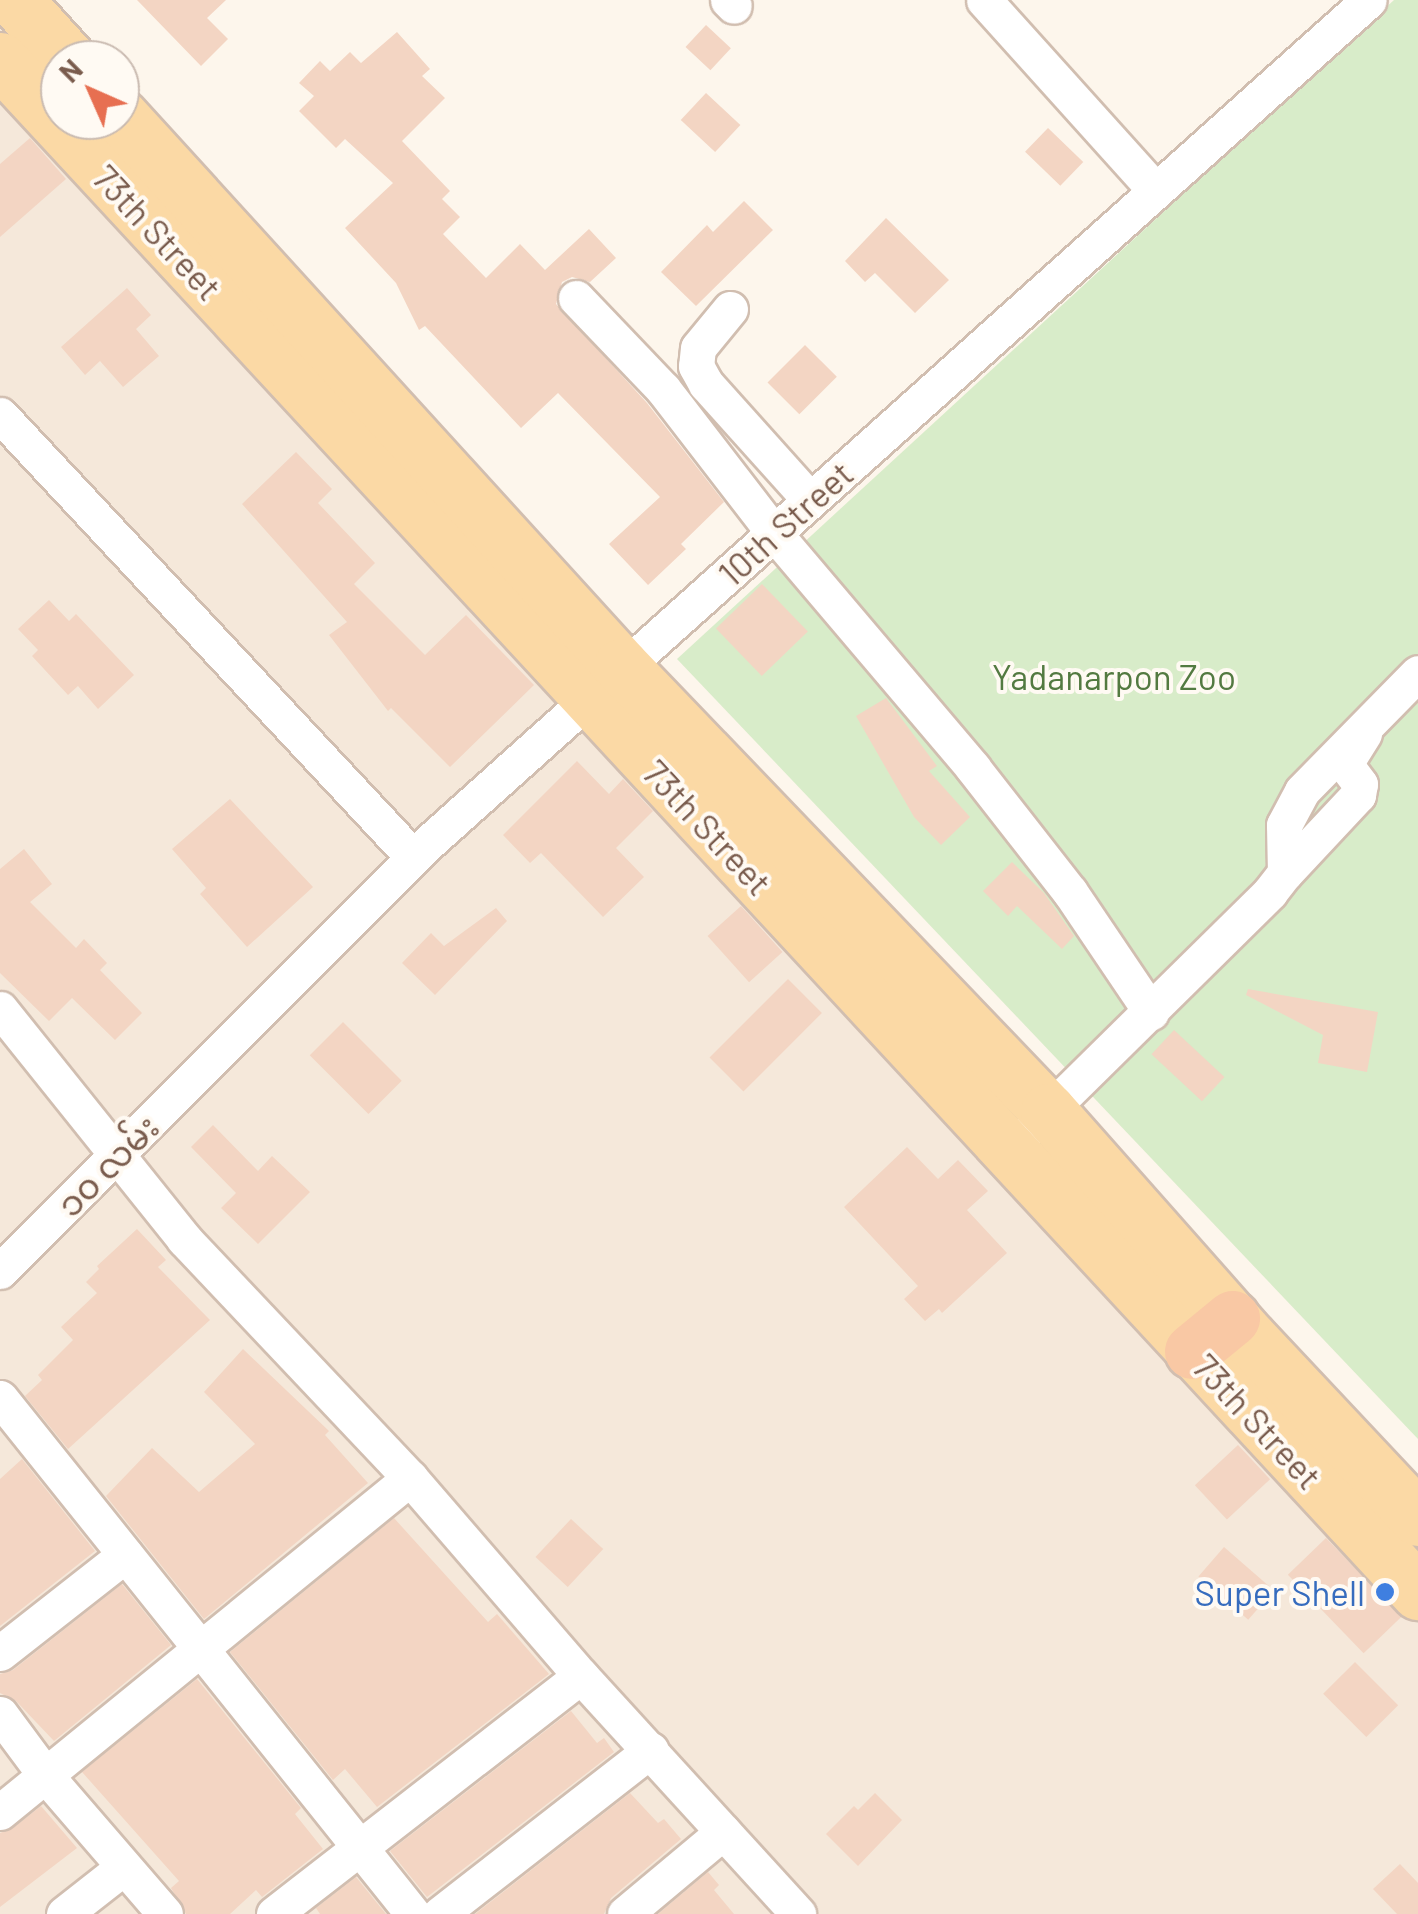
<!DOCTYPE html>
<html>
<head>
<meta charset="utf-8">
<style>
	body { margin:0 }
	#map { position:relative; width:1418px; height:1914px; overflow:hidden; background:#fdf6ec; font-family:Barlow,"Noto Sans Myanmar",sans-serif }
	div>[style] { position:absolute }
	.residential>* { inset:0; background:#f5e8da }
	.green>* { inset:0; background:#d8ecc9 }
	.building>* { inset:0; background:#f3d5c3; transform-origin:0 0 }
	.roads { filter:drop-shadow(2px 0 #d1beb0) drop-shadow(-2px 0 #d1beb0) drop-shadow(0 2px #d1beb0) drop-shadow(0 -2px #d1beb0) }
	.minor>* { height:35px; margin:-17.5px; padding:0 17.5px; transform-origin:17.5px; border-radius:17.5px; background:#fff }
	.primary>* { height:55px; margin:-27.5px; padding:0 27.5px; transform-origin:27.5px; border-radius:27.5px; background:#fbd9a5 }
	.trunk>* { height:55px; margin:-27.5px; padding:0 27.5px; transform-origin:27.5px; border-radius:27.5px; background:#f9c8a4 }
	.dots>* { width:28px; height:28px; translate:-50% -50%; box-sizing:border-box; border:5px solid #fffaf3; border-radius:50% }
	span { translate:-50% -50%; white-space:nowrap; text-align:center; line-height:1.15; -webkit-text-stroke:8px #fffaf3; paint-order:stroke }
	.street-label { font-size:35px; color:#7a5c4d }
	.park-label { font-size:35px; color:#537a41 }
	.shop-label { font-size:35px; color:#366cbe }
	.right { translate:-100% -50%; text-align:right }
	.north { position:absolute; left:40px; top:40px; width:100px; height:100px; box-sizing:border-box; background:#fffaf3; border:2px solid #cabbb1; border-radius:50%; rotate:315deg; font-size:28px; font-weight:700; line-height:40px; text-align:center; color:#7a5c4d }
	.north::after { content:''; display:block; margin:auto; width:35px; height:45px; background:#e76f51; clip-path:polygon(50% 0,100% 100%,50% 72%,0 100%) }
</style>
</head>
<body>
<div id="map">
	<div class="residential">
		<div style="clip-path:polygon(0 28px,1418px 1520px,1418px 1914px,0 1914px)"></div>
	</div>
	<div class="green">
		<div style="clip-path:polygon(1394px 0,1418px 0,1418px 1439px,677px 659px)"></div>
	</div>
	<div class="building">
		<div style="clip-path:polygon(137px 0,226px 0,207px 18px,228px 39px,201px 66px)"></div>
		<div style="left:706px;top:25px;width:34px;height:30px;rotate:43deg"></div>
		<div style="clip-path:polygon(397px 32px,430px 69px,422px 76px,445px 98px,402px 141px,450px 191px,442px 199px,460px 217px,443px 234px,486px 278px,520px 244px,545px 270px,589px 229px,616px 258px,590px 282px,572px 277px,562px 282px,556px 304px,647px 403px,724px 502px,681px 544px,686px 549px,648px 585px,609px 544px,660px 497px,558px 393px,521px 428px,425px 326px,419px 330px,396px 283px,345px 228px,393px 183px,345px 139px,336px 148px,299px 111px,314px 96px,299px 83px,320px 61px,330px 71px,350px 52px,361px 63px)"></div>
		<div style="left:706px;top:93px;width:47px;height:37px;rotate:43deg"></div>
		<div style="left:1048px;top:128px;width:49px;height:33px;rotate:44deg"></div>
		<div style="clip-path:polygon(30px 138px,66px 179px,0 237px,0 164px)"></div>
		<div style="clip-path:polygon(744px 201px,773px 230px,696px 306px,661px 272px,707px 225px,713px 232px)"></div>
		<div style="clip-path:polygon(886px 218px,949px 280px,915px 313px,875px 273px,865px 282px,845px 261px)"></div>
		<div style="clip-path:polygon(127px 288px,151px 315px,136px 329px,159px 356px,123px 387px,100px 361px,85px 375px,61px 347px)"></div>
		<div style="left:805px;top:345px;width:45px;height:53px;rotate:45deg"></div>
		<div style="clip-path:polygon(296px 452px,332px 489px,318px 503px,375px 563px,354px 584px,425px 655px,466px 615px,534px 685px,450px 767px,391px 708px,388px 711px,329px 635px,347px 622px,242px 504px)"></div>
		<div style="left:762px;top:584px;width:66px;height:64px;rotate:46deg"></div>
		<div style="clip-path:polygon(49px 600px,69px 621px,76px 614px,134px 675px,98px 709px,78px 686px,68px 695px,32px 656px,38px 650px,18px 629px)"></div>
		<div style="clip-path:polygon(886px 698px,937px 766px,929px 771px,970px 817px,941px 845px,914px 817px,856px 716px)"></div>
		<div style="clip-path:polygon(577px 761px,609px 794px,623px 779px,653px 811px,616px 848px,644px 877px,603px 917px,541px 853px,530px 863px,503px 835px)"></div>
		<div style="clip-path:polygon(230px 799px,313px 887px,247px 947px,200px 894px,206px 888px,172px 849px)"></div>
		<div style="clip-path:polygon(24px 849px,52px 884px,30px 902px,76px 948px,84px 939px,107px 963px,100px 970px,142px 1013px,115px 1040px,72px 998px,49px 1021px,0 973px,0 869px)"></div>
		<div style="clip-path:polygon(1012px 862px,1044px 893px,1074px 936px,1062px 949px,1017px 906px,1008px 916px,983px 891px)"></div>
		<div style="left:741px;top:906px;width:62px;height:45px;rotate:48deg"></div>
		<div style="clip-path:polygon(496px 908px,507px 921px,435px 995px,402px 963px,431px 933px,444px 946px)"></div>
		<div style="left:788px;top:979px;width:48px;height:111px;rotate:45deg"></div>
		<div style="clip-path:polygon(1248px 989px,1378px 1012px,1367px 1072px,1318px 1063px,1323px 1035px,1246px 995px)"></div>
		<div style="left:343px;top:1022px;width:83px;height:47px;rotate:45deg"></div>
		<div style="left:1174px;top:1030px;width:69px;height:33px;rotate:43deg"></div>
		<div style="clip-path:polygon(213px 1125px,258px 1171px,272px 1156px,310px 1192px,258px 1244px,221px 1208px,236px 1193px,191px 1147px)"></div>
		<div style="clip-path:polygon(907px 1147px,938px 1179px,958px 1160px,988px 1191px,967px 1210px,1007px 1253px,942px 1313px,939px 1309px,925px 1321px,904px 1299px,918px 1286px,844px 1207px)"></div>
		<div style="clip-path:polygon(137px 1229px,166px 1260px,158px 1267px,210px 1320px,68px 1449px,25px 1396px,42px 1380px,38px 1375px,73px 1340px,61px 1327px,97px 1293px,86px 1282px,99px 1269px,97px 1266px)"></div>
		<div style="clip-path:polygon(243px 1349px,329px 1431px,325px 1435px,368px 1483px,204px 1619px,106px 1496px,152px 1448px,199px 1492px,255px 1444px,204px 1392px)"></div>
		<div style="left:1238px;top:1445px;width:47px;height:59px;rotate:47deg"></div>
		<div style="clip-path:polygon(22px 1459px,95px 1551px,0 1626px,0 1479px)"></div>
		<div style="clip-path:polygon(394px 1518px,488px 1622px,497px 1614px,549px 1674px,377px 1807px,345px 1769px,333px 1780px,230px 1652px)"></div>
		<div style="left:571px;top:1519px;width:44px;height:52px;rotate:43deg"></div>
		<div style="left:1326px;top:1538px;width:109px;height:53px;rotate:46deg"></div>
		<div style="left:1224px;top:1547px;width:66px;height:39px;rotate:41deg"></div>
		<div style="clip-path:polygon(122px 1584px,171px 1645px,54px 1741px,16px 1701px,0 1693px,0 1674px,13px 1670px)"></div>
		<div style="left:1355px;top:1662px;width:61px;height:45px;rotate:45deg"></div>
		<div style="clip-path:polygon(197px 1679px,301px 1808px,295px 1814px,323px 1849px,262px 1897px,256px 1890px,230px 1914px,186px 1914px,171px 1888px,179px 1881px,82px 1772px)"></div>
		<div style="clip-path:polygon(571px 1711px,597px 1743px,604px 1738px,614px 1752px,427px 1897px,390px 1851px)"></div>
		<div style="clip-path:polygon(630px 1793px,658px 1823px,664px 1819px,681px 1839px,611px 1898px,604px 1914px,475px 1914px)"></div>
		<div style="clip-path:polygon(875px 1793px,902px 1820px,858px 1866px,826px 1834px,854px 1806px,858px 1810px)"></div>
		<div style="clip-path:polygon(41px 1806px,77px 1848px,0 1907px,0 1833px,13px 1828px)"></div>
		<div style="clip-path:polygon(1400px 1864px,1418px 1883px,1418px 1914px,1397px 1914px,1373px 1889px)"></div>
		<div style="clip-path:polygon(708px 1872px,719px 1885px,714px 1890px,734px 1914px,658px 1914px)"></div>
		<div style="clip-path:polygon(356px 1877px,386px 1914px,320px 1914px,316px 1908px)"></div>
	</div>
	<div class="roads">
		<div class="minor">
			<div style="left:728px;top:0;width:8px;rotate:45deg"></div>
			<div style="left:984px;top:0;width:256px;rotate:48deg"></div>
			<div style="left:576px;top:298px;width:126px;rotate:46.3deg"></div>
			<div style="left:663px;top:389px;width:182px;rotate:52.4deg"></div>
			<div style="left:774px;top:533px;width:308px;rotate:49.7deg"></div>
			<div style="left:973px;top:768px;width:157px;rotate:52deg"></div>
			<div style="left:1070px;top:892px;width:145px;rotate:56deg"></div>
			<div style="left:730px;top:309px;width:50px;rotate:129.4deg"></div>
			<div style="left:698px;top:348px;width:18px;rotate:96deg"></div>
			<div style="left:696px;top:366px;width:21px;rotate:61deg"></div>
			<div style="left:706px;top:384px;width:156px;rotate:48.1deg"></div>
			<div style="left:0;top:415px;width:605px;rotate:46.94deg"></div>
			<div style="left:1285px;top:873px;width:107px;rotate:-46.9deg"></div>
			<div style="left:1358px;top:795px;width:11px;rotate:-80deg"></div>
			<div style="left:1360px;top:784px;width:25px;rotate:-127deg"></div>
			<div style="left:1345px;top:764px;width:36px;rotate:-58deg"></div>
			<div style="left:0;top:1009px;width:295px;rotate:51.3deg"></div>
			<div style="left:184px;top:1239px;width:329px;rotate:46.6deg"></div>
			<div style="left:410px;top:1478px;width:262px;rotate:49.2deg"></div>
			<div style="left:581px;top:1676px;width:322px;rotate:47.6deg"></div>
			<div style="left:1033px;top:1126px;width:333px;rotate:-44.6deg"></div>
			<div style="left:1270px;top:892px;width:24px;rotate:-52deg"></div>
			<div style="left:1285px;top:873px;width:48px;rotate:-91.2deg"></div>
			<div style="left:1284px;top:825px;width:38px;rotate:-62deg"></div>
			<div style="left:1302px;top:791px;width:165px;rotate:-45.5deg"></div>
			<div style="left:0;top:1271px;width:605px;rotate:-45deg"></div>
			<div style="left:428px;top:843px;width:1263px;rotate:-41.86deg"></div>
			<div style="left:0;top:1398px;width:661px;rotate:51.33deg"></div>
			<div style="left:0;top:1653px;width:159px;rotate:-38.1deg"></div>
			<div style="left:0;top:1714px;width:77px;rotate:53.4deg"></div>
			<div style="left:46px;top:1776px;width:182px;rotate:49.2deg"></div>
			<div style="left:0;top:1812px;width:529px;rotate:-39.17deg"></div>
			<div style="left:64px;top:1914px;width:76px;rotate:-38.1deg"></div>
			<div style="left:274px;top:1914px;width:388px;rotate:-37.8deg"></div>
			<div style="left:440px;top:1914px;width:267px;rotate:-37.9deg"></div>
			<div style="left:625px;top:1914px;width:128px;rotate:-39.9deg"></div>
		</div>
		<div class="primary">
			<div style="left:15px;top:0;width:81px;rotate:48deg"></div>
			<div style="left:0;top:60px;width:2088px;rotate:47.21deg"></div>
			<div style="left:120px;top:116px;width:744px;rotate:47.67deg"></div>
			<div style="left:621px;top:666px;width:617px;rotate:46.18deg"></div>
			<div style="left:1048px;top:1111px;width:303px;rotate:48.5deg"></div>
			<div style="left:1249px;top:1338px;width:247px;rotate:46.8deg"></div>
		</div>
		<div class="trunk">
			<div style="left:1192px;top:1351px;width:52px;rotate:-39.5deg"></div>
		</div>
	</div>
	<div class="dots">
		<div style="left:1385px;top:1592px;background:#3f7fe0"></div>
	</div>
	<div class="street-label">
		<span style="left:158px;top:232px;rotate:47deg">73th Street</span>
		<span style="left:785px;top:523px;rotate:-42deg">10th Street</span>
		<span style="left:708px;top:827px;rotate:47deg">73th Street</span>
		<span style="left:107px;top:1165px;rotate:-45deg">၁၀ လမ်း</span>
		<span style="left:1258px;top:1421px;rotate:47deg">73th Street</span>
	</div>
	<div class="park-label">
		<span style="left:1114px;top:676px">Yadanarpon Zoo</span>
	</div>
	<div class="shop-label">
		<span class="right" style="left:1365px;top:1592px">Super Shell</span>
	</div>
	<div class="north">N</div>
</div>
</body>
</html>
